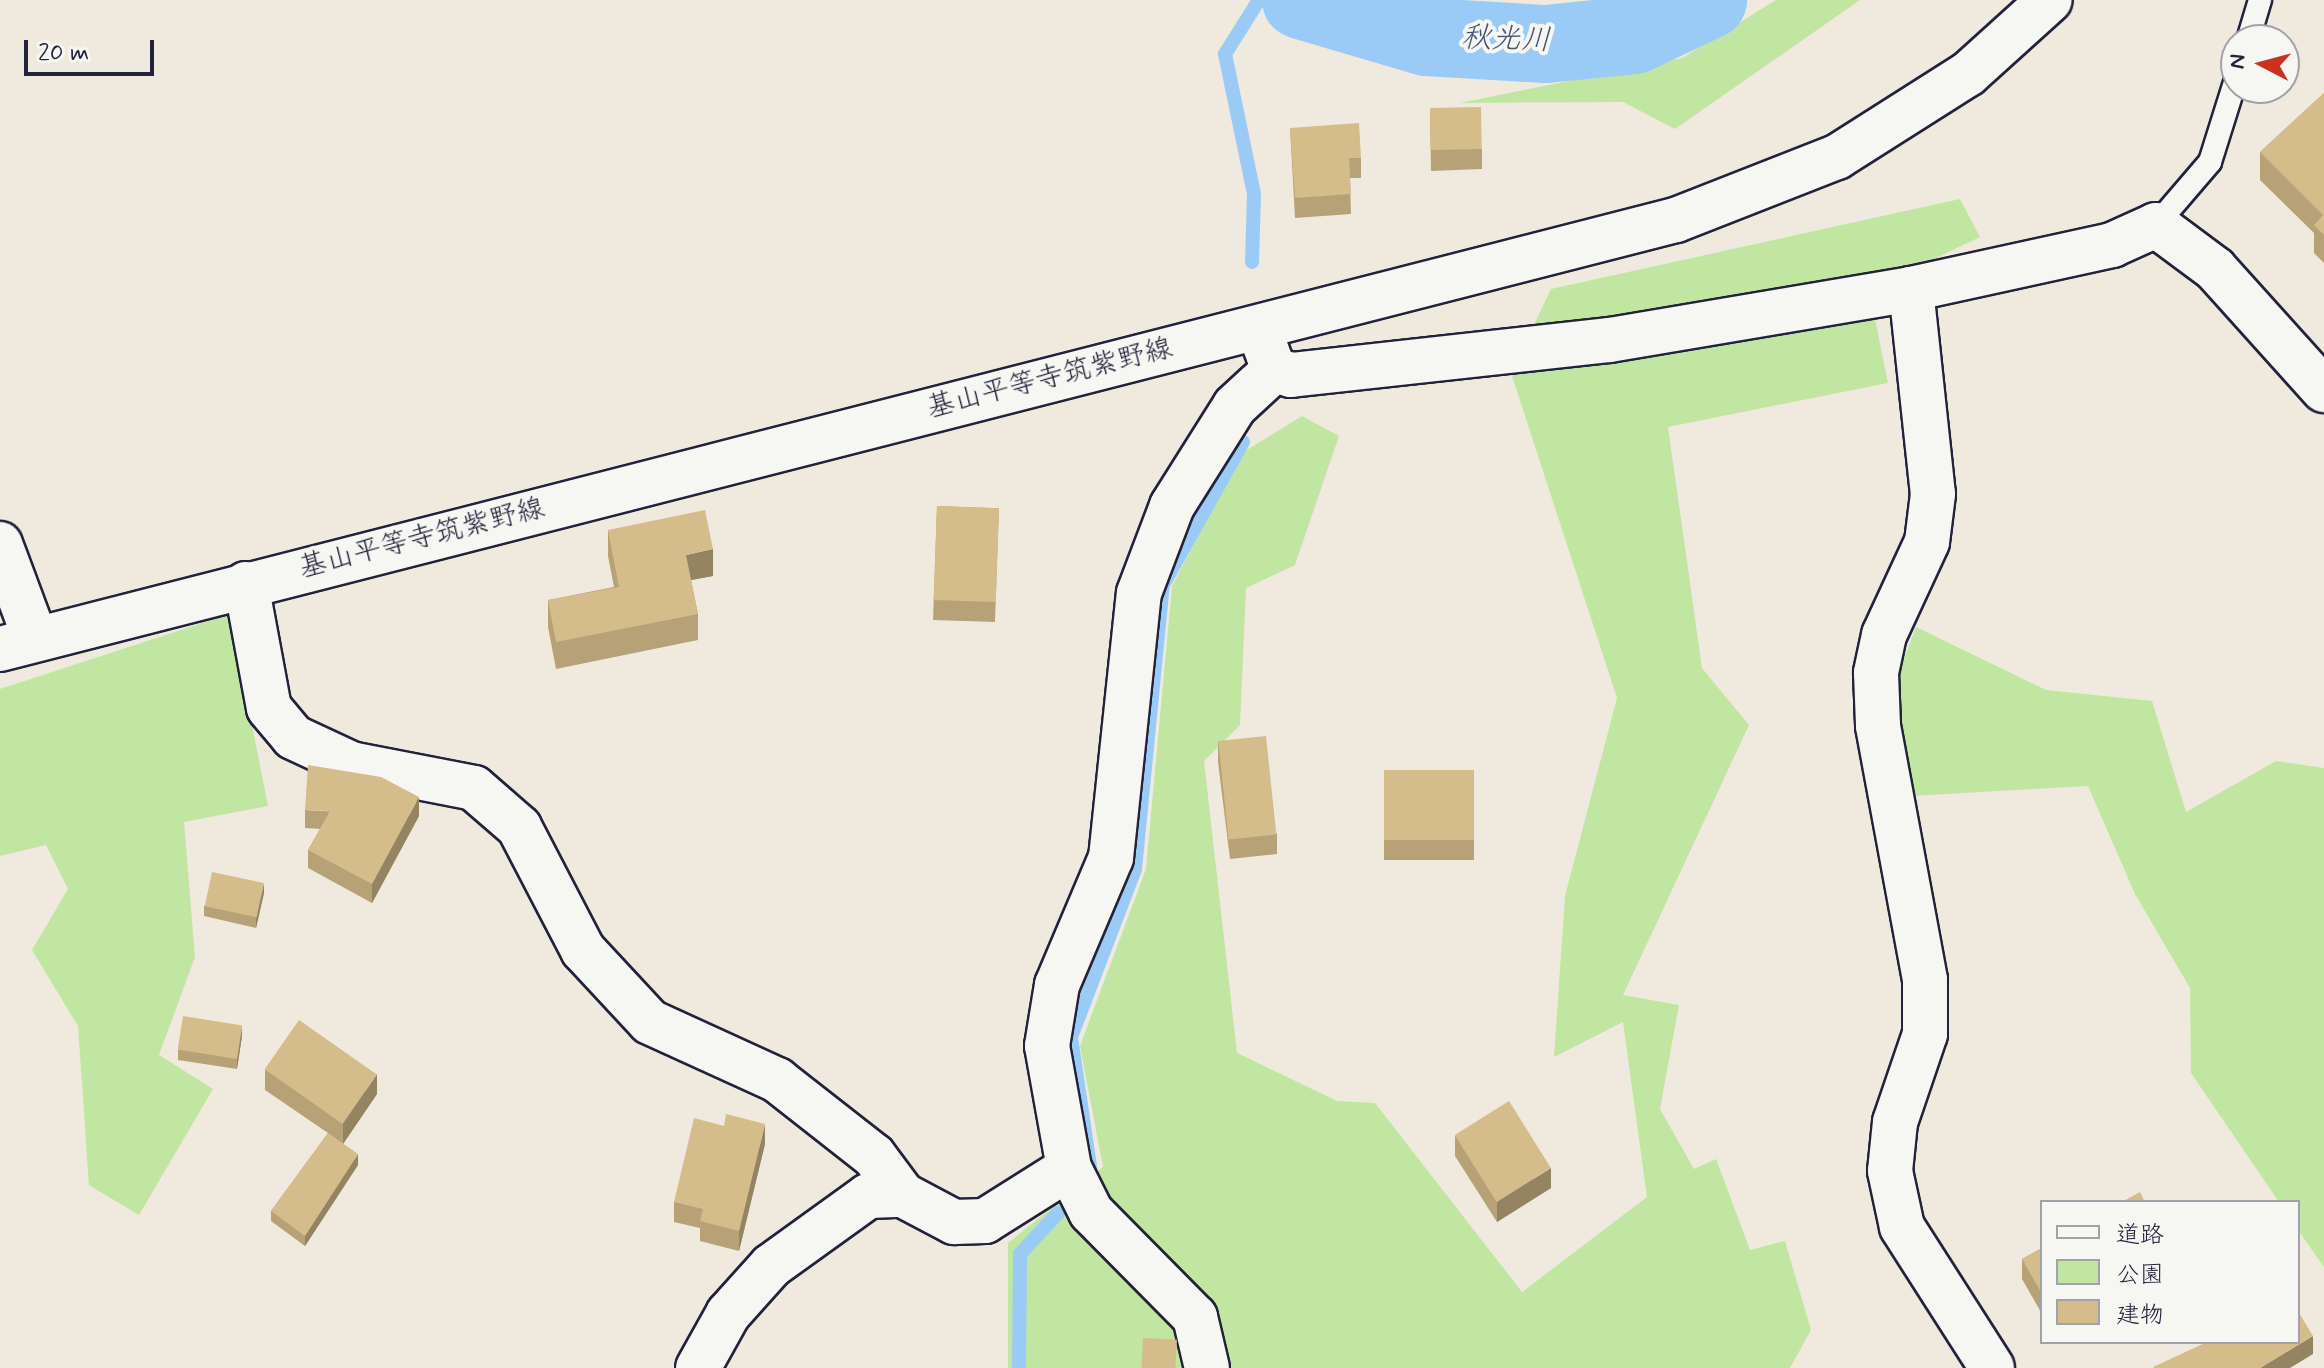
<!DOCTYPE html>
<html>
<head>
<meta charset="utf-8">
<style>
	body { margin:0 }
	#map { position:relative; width:2324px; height:1368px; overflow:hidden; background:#efeadd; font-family:Mynerve,"Klee One",sans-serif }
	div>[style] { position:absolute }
	.green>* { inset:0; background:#c0e6a1 }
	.stream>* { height:14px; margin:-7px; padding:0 7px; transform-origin:7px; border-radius:7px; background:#99cbf6 }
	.river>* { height:78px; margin:-39px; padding:0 39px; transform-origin:39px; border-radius:39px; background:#99cbf6 }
	.roads { filter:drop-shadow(2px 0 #22223b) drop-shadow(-2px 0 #22223b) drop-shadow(0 2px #22223b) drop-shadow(0 -2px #22223b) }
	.service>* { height:22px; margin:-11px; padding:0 11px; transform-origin:11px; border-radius:11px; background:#f6f6f2 }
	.minor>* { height:44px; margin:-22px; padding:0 22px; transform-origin:22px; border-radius:22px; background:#f6f6f2 }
	.secondary>* { height:44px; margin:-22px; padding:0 22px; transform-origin:22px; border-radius:22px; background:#f6f6f2 }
	.wall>* { inset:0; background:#b7a278; transform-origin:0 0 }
	.shaded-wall>* { inset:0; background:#958461 }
	.building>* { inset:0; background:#d5bc8b; transform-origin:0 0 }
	span { translate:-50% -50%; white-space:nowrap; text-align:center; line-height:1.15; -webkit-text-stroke:8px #f6f6f2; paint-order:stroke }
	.street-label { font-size:28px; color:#22223b }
	.water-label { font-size:30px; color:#465573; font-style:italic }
	.legend { position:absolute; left:2040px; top:1200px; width:260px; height:144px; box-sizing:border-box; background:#f6f6f2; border:2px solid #a1a1a9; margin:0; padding:10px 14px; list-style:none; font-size:24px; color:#22223b }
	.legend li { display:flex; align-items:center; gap:16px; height:40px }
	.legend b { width:40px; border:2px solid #a1a1a9 }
	.north { position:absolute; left:2220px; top:24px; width:80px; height:80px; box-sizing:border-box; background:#f6f6f2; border:2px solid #a1a1a9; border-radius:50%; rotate:276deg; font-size:22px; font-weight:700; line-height:32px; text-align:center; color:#22223b }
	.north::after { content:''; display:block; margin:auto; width:28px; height:36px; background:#c8321e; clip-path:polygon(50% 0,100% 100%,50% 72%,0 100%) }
	.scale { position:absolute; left:24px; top:40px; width:130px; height:36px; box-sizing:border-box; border:4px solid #22223b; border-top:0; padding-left:10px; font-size:24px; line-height:28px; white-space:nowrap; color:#22223b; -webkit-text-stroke:6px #f6f6f2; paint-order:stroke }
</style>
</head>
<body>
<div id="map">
	<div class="green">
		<div style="clip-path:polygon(1776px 0,1860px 0,1675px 129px,1623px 102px,1460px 103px,1682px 58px)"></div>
		<div style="clip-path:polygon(1960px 199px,1980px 237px,1869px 290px,1888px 383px,1668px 427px,1702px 668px,1749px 725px,1623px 995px,1679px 1005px,1660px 1109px,1694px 1169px,1716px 1159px,1750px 1250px,1785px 1241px,1811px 1330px,1790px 1368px,1008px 1368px,1008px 1243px,1103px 1167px,1080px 1046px,1146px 869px,1172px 586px,1242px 453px,1302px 416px,1339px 436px,1295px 565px,1246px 588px,1240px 725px,1204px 761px,1237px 1053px,1337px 1101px,1375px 1103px,1522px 1292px,1647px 1197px,1623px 1022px,1554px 1057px,1565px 896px,1617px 698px,1511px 373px,1551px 289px)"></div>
		<div style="clip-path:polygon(230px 614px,268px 806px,184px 822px,195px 957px,159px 1055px,213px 1089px,139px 1215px,89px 1185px,78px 1026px,32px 950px,68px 889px,46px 845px,0 856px,0 689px)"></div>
		<div style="clip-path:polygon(1916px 627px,2046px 690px,2152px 701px,2186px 812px,2276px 761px,2324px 768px,2324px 1267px,2298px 1230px,2298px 1202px,2279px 1202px,2191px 1073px,2190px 988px,2135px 894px,2088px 786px,1912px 796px,1889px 699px)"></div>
	</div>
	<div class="stream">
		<div style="left:1252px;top:262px;width:68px;rotate:-88.3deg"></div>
		<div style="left:1254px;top:194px;width:143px;rotate:-101.7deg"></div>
		<div style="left:1225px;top:54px;width:64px;rotate:-57.8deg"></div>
		<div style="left:1090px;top:1166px;width:130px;rotate:-98.4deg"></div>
		<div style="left:1071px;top:1037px;width:180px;rotate:-69.1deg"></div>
		<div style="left:1135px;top:869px;width:285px;rotate:-84.4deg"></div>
		<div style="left:1163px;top:585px;width:164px;rotate:-60.8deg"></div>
		<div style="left:1019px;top:1368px;width:114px;rotate:-89.5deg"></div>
		<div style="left:1020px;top:1254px;width:56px;rotate:-47.2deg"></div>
	</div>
	<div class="river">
		<div style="left:1301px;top:0;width:131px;rotate:16.4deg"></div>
		<div style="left:1427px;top:37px;width:119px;rotate:3.4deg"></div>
		<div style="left:1546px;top:44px;width:88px;rotate:-5.8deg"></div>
		<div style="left:1634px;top:35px;width:82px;rotate:-25.3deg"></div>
	</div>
	<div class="roads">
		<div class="service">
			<div style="left:2248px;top:40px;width:42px;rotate:-73.3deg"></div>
			<div style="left:2156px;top:225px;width:83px;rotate:-49.4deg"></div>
			<div style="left:2210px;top:162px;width:87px;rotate:-72.6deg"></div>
		</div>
		<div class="minor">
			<div style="left:1911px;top:289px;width:206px;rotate:83.9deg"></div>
			<div style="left:1933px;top:494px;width:48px;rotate:97.1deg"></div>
			<div style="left:1927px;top:542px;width:102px;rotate:114.8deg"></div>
			<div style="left:1884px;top:635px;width:39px;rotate:102deg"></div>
			<div style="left:1876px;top:673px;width:53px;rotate:87.8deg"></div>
			<div style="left:1878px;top:726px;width:258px;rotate:79.5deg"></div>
			<div style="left:1925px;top:980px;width:54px;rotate:90deg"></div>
			<div style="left:1925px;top:1034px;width:93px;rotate:108.8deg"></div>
			<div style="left:1895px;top:1122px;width:49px;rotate:95.8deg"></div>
			<div style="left:1890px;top:1171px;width:57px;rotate:77.9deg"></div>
			<div style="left:1902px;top:1227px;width:167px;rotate:57.4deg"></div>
			<div style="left:1264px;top:343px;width:29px;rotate:70deg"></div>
			<div style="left:1274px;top:370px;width:18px;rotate:16deg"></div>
			<div style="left:1291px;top:375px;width:321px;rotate:-6.3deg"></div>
			<div style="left:1610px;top:340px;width:305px;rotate:-9.6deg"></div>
			<div style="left:1911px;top:289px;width:206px;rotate:-12.3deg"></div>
			<div style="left:2112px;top:245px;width:48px;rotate:-24.4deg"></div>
			<div style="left:2156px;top:225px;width:74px;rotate:36.7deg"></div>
			<div style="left:2215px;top:269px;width:163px;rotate:48deg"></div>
			<div style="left:0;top:544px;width:100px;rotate:69.6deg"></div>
			<div style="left:246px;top:584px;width:126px;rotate:79.5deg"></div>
			<div style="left:269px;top:708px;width:38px;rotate:50deg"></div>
			<div style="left:293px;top:737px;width:64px;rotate:25deg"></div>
			<div style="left:351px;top:764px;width:125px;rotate:11deg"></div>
			<div style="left:474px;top:788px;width:60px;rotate:40.9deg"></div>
			<div style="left:519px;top:827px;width:139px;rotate:62.5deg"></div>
			<div style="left:583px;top:950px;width:98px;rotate:47.1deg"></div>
			<div style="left:650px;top:1022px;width:140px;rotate:24.5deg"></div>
			<div style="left:777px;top:1080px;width:123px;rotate:38.1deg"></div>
			<div style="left:874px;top:1156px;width:49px;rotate:53.4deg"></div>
			<div style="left:903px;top:1195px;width:58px;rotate:27.9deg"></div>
			<div style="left:954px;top:1222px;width:31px;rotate:-2deg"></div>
			<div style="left:985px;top:1221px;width:99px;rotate:-32.2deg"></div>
			<div style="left:1069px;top:1168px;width:124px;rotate:-100.2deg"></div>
			<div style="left:1047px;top:1046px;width:62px;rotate:-80.7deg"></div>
			<div style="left:1057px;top:985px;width:138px;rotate:-67deg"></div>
			<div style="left:1111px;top:858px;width:266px;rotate:-84deg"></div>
			<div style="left:1139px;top:593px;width:93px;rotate:-69.2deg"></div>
			<div style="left:1172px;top:506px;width:118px;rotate:-57.8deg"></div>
			<div style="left:1235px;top:406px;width:53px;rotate:-42.7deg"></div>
			<div style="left:1069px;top:1168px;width:49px;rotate:63.4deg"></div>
			<div style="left:1091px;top:1212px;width:148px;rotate:45.3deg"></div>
			<div style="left:1195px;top:1317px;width:52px;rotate:76.8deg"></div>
			<div style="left:698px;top:1368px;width:62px;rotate:-60.9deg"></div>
			<div style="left:728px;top:1314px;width:64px;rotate:-48.1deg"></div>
			<div style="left:771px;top:1266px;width:120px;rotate:-35.8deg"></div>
			<div style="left:868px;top:1196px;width:35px;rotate:-2deg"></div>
		</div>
		<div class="secondary">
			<div style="left:0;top:649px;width:1730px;rotate:-14.36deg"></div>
			<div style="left:1676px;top:220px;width:173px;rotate:-21.4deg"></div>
			<div style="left:1837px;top:157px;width:155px;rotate:-32.4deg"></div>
			<div style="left:1968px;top:74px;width:110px;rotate:-42.1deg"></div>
		</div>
	</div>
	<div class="wall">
		<div style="clip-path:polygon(2324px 93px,2324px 263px,2314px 253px,2314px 233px,2260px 180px,2260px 152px)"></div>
		<div style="clip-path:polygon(1430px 109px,1482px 149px,1482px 169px,1431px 171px)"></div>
		<div style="clip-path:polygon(1290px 128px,1361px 158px,1361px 178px,1350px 178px,1351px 214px,1295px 218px)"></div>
		<div style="left:937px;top:506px;width:62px;height:114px;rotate:2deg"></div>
		<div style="clip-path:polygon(608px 530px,713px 576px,691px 580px,698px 614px,698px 640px,556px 669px,548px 627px,548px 600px,614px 587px,608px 556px)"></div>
		<div style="clip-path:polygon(1218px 742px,1277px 834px,1277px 854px,1230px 859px,1218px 762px)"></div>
		<div style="left:1384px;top:770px;width:90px;height:90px"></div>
		<div style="clip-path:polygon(305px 810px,419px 816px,372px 903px,308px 868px,308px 850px,320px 829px,305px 828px)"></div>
		<div style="clip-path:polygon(264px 893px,256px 928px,204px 916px,204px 906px)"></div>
		<div style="clip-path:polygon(242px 1036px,237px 1069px,178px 1060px,178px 1050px)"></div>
		<div style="clip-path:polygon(265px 1070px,377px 1094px,343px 1144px,358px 1165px,305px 1246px,271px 1221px,271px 1211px,328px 1133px,265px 1090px)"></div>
		<div style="clip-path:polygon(1455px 1136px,1551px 1188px,1497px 1222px,1455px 1156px)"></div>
		<div style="clip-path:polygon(765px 1144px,739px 1251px,700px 1241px,700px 1228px,674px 1222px,674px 1202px)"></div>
		<div style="clip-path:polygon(2042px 1248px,2042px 1314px,2022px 1279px,2022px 1259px)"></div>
	</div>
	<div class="shaded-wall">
		<div style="clip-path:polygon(713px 549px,713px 576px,686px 581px,686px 555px)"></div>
		<div style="clip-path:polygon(419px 797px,419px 816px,372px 903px,372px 884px)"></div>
		<div style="clip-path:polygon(264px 883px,264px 893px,256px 928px,256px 918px)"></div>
		<div style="clip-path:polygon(242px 1025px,242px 1036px,237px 1069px,237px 1059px)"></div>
		<div style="clip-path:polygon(377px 1074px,377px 1094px,343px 1144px,343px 1124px)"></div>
		<div style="clip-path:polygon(765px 1124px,765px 1144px,739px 1251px,739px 1231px)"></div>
		<div style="clip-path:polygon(358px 1154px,358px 1165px,305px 1246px,305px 1236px)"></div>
		<div style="clip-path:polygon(1551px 1168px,1551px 1188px,1497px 1222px,1497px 1202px)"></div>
		<div style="clip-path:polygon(2313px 1336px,2313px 1354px,2290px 1368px,2260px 1368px)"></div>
	</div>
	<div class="building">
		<div style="clip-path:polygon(2324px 93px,2324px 235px,2314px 225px,2323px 215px,2260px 152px)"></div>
		<div style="left:1481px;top:107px;width:42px;height:51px;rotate:89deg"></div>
		<div style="clip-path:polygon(1359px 123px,1361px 158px,1349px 158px,1351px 194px,1295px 198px,1290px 128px)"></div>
		<div style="left:937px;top:506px;width:62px;height:94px;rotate:2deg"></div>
		<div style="clip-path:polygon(705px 510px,713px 549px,686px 555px,698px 614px,556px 642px,548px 600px,619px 587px,608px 530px)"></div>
		<div style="left:1266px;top:736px;width:99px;height:48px;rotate:84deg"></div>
		<div style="clip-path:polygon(308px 765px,381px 777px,419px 797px,372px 884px,308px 850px,330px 811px,305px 810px)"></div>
		<div style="left:1384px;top:770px;width:90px;height:70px"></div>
		<div style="left:212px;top:872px;width:53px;height:35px;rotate:12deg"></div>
		<div style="left:183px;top:1016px;width:60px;height:34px;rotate:9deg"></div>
		<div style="left:299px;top:1020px;width:95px;height:60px;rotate:35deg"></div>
		<div style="left:1509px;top:1101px;width:79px;height:64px;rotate:58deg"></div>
		<div style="clip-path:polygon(726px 1114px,765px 1124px,739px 1231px,700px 1221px,703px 1209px,674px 1202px,694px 1118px,724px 1126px)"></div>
		<div style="clip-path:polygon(328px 1133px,358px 1154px,305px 1236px,271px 1211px)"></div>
		<div style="clip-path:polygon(2140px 1192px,2145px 1202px,2122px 1202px)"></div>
		<div style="clip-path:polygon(2042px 1248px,2042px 1294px,2022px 1259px)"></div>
		<div style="clip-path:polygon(2298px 1311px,2313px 1336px,2260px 1368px,2154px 1368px,2153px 1367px,2207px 1342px,2298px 1342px)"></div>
		<div style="left:1143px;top:1338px;width:34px;height:30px;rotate:3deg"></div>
	</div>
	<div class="street-label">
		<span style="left:1050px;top:379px;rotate:-14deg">基山平等寺筑紫野線</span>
		<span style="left:422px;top:539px;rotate:-14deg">基山平等寺筑紫野線</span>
	</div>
	<div class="water-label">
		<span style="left:1506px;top:40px;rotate:2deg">秋光川</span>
	</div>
	<ul class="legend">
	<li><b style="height:10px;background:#f6f6f2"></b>道路</li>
	<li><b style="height:22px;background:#c0e6a1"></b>公園</li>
	<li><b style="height:22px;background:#d5bc8b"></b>建物</li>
	</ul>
	<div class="north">N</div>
	<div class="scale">20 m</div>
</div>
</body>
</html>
